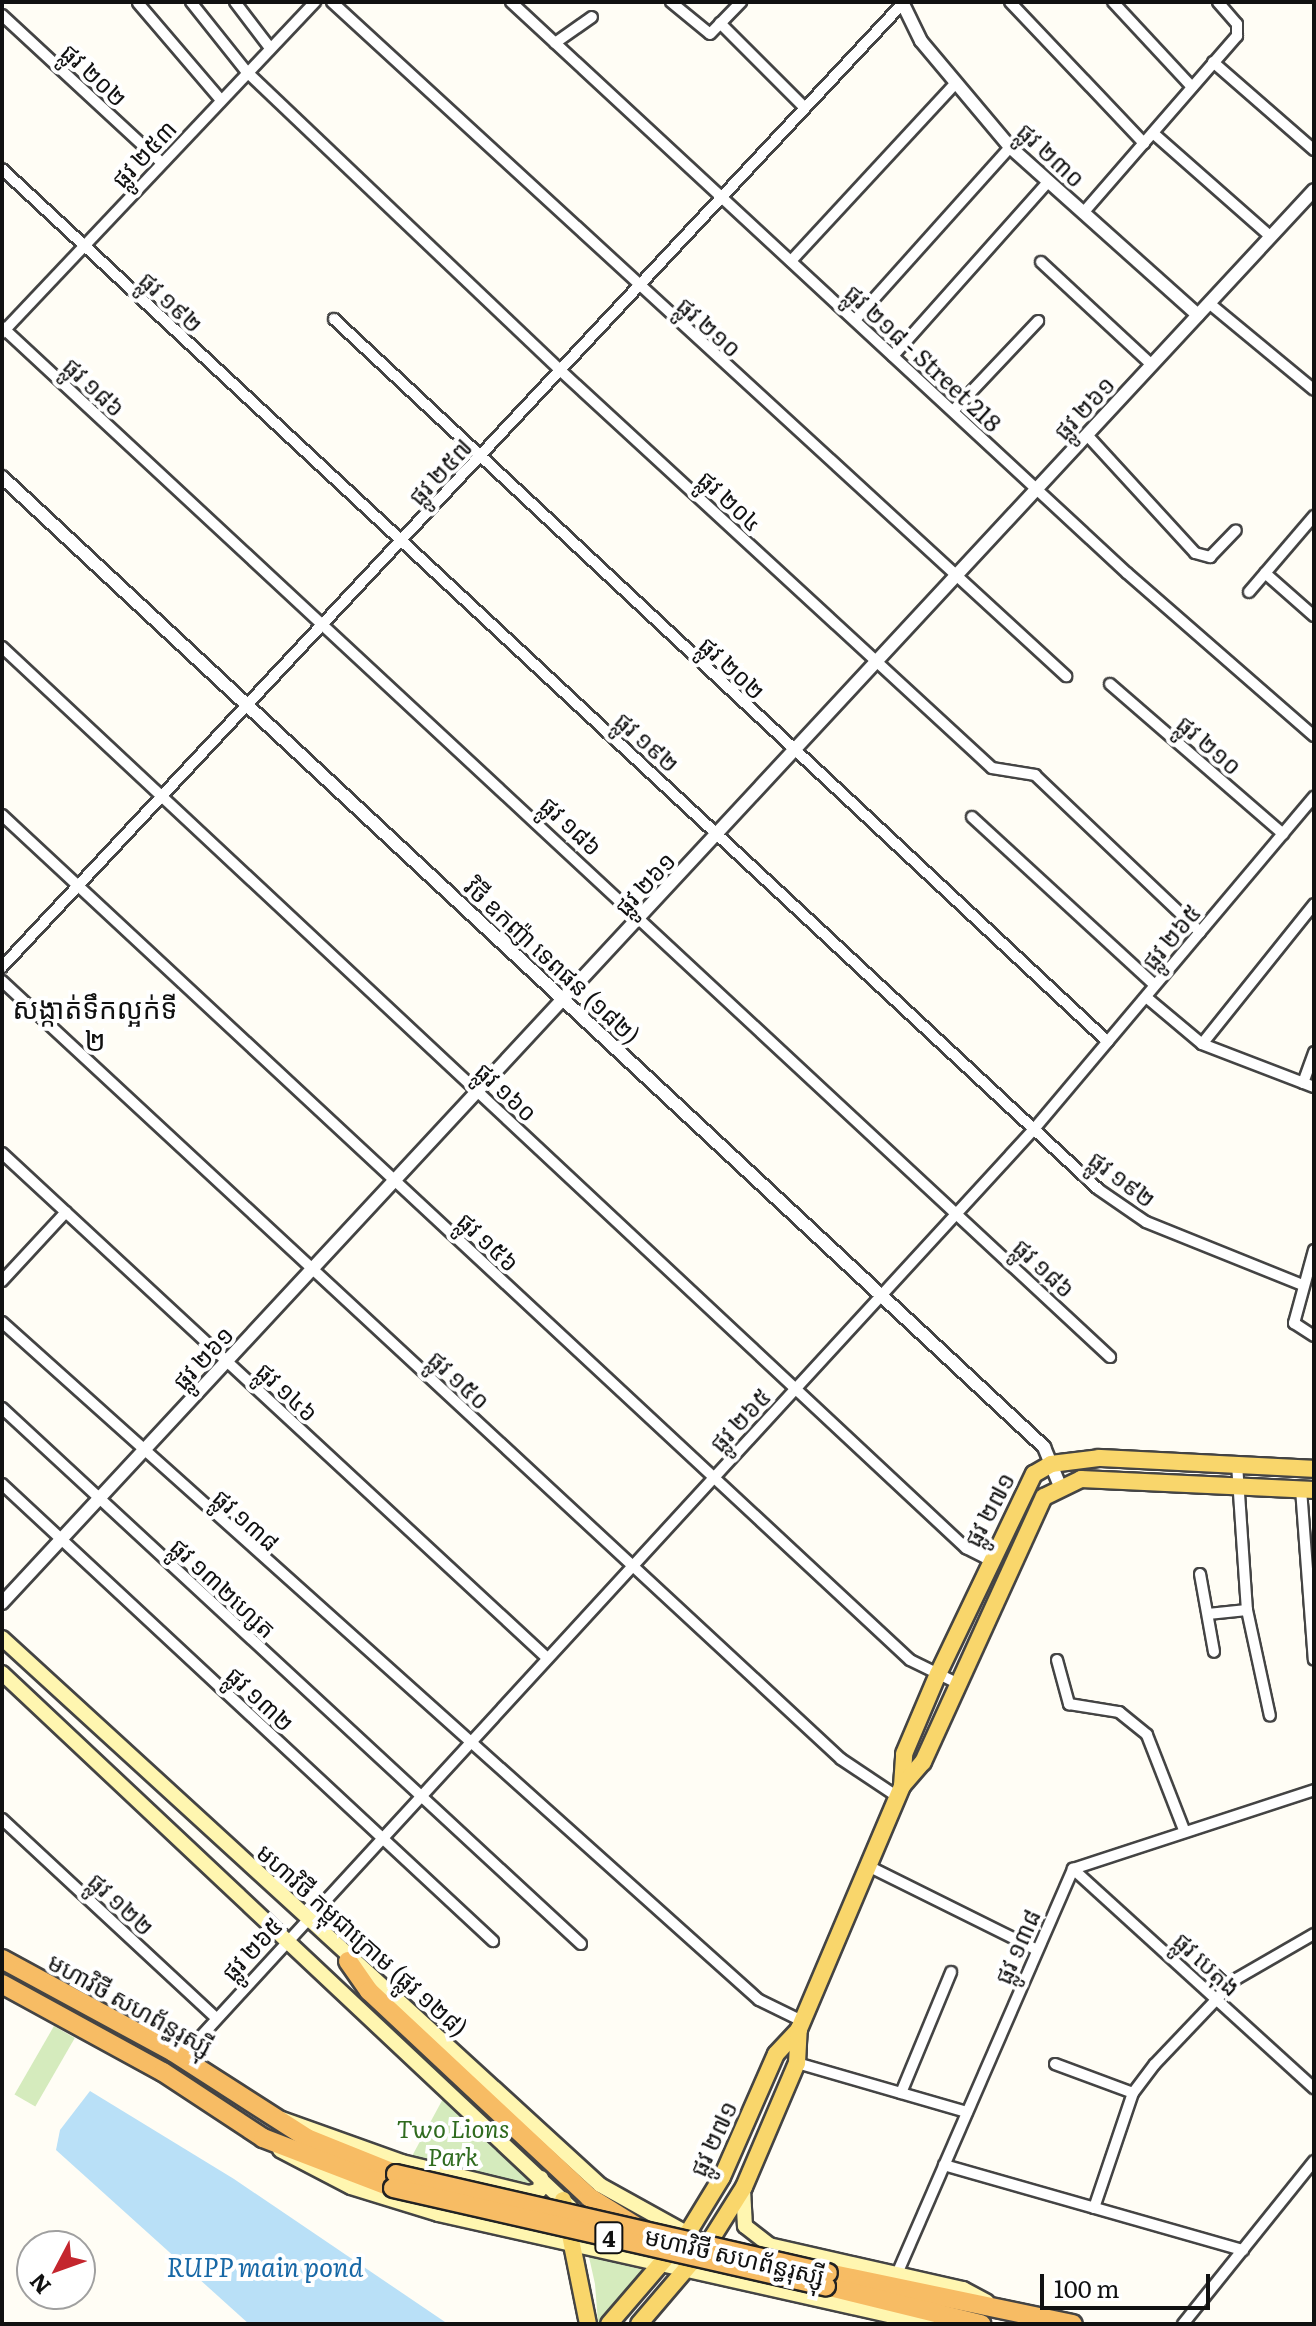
<!DOCTYPE html>
<html>
<head>
<meta charset="utf-8">
<style>
	body { margin:0 }
	#map { position:relative; width:1316px; height:2326px; overflow:hidden; background:#fffdf5; font-family:Literata,"Noto Sans Khmer",serif }
	div>[style] { position:absolute }
	.green>* { inset:0; background:#d5ebbd; transform-origin:0 0 }
	.water>* { inset:0; background:#b9e0f7 }
	.roads { filter:drop-shadow(2px 0 #444) drop-shadow(-2px 0 #444) drop-shadow(0 2px #444) drop-shadow(0 -2px #444) }
	.minor>* { height:10px; margin:-5px; padding:0 5px; transform-origin:5px; border-radius:5px; background:#fff }
	.tertiary>* { height:12px; margin:-6px; padding:0 6px; transform-origin:6px; border-radius:6px; background:#fff }
	.secondary>* { height:14px; margin:-7px; padding:0 7px; transform-origin:7px; border-radius:7px; background:#fff6b0 }
	.primary>* { height:16px; margin:-8px; padding:0 8px; transform-origin:8px; border-radius:8px; background:#f9d66b }
	.trunk>* { height:18px; margin:-9px; padding:0 9px; transform-origin:9px; border-radius:9px; background:#f7bc64 }
	.bridges { filter:drop-shadow(2px 0 #222) drop-shadow(-2px 0 #222) drop-shadow(0 2px #222) drop-shadow(0 -2px #222) }
	.trunk-bridge>* { height:18px; margin:-9px; padding:0 9px; transform-origin:9px; border-radius:9px; background:#f7bc64 }
	span { translate:-50% -50%; white-space:nowrap; text-align:center; line-height:1.15; -webkit-text-stroke:8px #fff; paint-order:stroke }
	.shield-label span { padding:2px 6px; background:#fff; border:2px solid; border-radius:6px; -webkit-text-stroke-width:0 }
	.shield-label { font-size:22px; color:#111; font-weight:700 }
	.street-label { font-size:24px; color:#111 }
	.park-label { font-size:24px; color:#2f6b1f; font-style:italic }
	.water-label { font-size:26px; color:#1768a6; font-style:italic }
	.quarter-label { font-size:28px; color:#111 }
	.frame { position:absolute; inset:0; border:4px solid #111; pointer-events:none }
	.north { position:absolute; left:16px; top:2230px; width:80px; height:80px; box-sizing:border-box; background:#fff; border:2px solid #a0a0a0; border-radius:50%; rotate:229deg; font-size:22px; font-weight:700; line-height:32px; text-align:center; color:#111 }
	.north::after { content:''; display:block; margin:auto; width:28px; height:36px; background:#c4262e; clip-path:polygon(50% 0,100% 100%,50% 72%,0 100%) }
	.scale { position:absolute; left:1040px; top:2274px; width:170px; height:36px; box-sizing:border-box; border:4px solid #111; border-top:0; padding-left:10px; font-size:24px; line-height:28px; white-space:nowrap; color:#111; -webkit-text-stroke:6px #fff; paint-order:stroke }
</style>
</head>
<body>
<div id="map">
	<div class="green">
		<div style="left:54px;top:2026px;width:24px;height:79px;rotate:30deg"></div>
		<div style="clip-path:polygon(445px 2095px,534px 2180px,533px 2190px,411px 2158px)"></div>
		<div style="clip-path:polygon(589px 2257px,645px 2270px,598px 2323px,595px 2284px)"></div>
	</div>
	<div class="water">
		<div style="clip-path:polygon(90px 2091px,234px 2179px,448px 2324px,249px 2324px,56px 2150px,60px 2130px)"></div>
	</div>
	<div class="roads">
		<div class="minor">
			<div style="left:191px;top:2px;width:88px;rotate:51.4deg"></div>
			<div style="left:246px;top:71px;width:434px;rotate:43.6deg"></div>
			<div style="left:560px;top:370px;width:587px;rotate:42.65deg"></div>
			<div style="left:992px;top:768px;width:44px;rotate:9.2deg"></div>
			<div style="left:1035px;top:775px;width:228px;rotate:43.6deg"></div>
			<div style="left:235px;top:2px;width:58px;rotate:52.7deg"></div>
			<div style="left:332px;top:2px;width:997px;rotate:42.56deg"></div>
			<div style="left:511px;top:2px;width:840px;rotate:42.83deg"></div>
			<div style="left:1127px;top:573px;width:248px;rotate:41.1deg"></div>
			<div style="left:671px;top:2px;width:50px;rotate:39.4deg"></div>
			<div style="left:710px;top:34px;width:45px;rotate:-45.9deg"></div>
			<div style="left:1010px;top:2px;width:195px;rotate:46.5deg"></div>
			<div style="left:1113px;top:2px;width:116px;rotate:47.1deg"></div>
			<div style="left:138px;top:3px;width:126px;rotate:49.5deg"></div>
			<div style="left:2px;top:15px;width:217px;rotate:42.8deg"></div>
			<div style="left:720px;top:23px;width:120px;rotate:45deg"></div>
			<div style="left:555px;top:43px;width:45px;rotate:-35.1deg"></div>
			<div style="left:1213px;top:62px;width:134px;rotate:41.1deg"></div>
			<div style="left:1153px;top:133px;width:157px;rotate:41.4deg"></div>
			<div style="left:2px;top:169px;width:1497px;rotate:42.94deg"></div>
			<div style="left:1098px;top:1189px;width:58px;rotate:34.5deg"></div>
			<div style="left:1146px;top:1222px;width:169px;rotate:21.9deg"></div>
			<div style="left:1083px;top:213px;width:235px;rotate:-49deg"></div>
			<div style="left:1237px;top:36px;width:12px;rotate:-90deg"></div>
			<div style="left:1237px;top:24px;width:29px;rotate:-131deg"></div>
			<div style="left:791px;top:261px;width:241px;rotate:-47.2deg"></div>
			<div style="left:1041px;top:262px;width:151px;rotate:42.9deg"></div>
			<div style="left:1209px;top:303px;width:136px;rotate:39.6deg"></div>
			<div style="left:334px;top:319px;width:1059px;rotate:43.05deg"></div>
			<div style="left:855px;top:320px;width:232px;rotate:-48.1deg"></div>
			<div style="left:2px;top:327px;width:1513px;rotate:42.91deg"></div>
			<div style="left:2px;top:333px;width:456px;rotate:-46.6deg"></div>
			<div style="left:893px;top:356px;width:233px;rotate:-48.3deg"></div>
			<div style="left:953px;top:411px;width:124px;rotate:-46.6deg"></div>
			<div style="left:1087px;top:435px;width:160px;rotate:47.5deg"></div>
			<div style="left:1195px;top:553px;width:16px;rotate:15deg"></div>
			<div style="left:1210px;top:557px;width:37px;rotate:-46deg"></div>
			<div style="left:1265px;top:573px;width:65px;rotate:41.3deg"></div>
			<div style="left:1249px;top:592px;width:100px;rotate:-49.5deg"></div>
			<div style="left:2px;top:647px;width:1320px;rotate:43.07deg"></div>
			<div style="left:966px;top:1548px;width:25px;rotate:27deg"></div>
			<div style="left:1110px;top:684px;width:229px;rotate:40.9deg"></div>
			<div style="left:2px;top:815px;width:1240px;rotate:42.94deg"></div>
			<div style="left:910px;top:1660px;width:52px;rotate:26.1deg"></div>
			<div style="left:972px;top:817px;width:248px;rotate:42.6deg"></div>
			<div style="left:2px;top:967px;width:1321px;rotate:-46.93deg"></div>
			<div style="left:2px;top:981px;width:1144px;rotate:42.84deg"></div>
			<div style="left:841px;top:1759px;width:69px;rotate:33.7deg"></div>
			<div style="left:1146px;top:997px;width:73px;rotate:40deg"></div>
			<div style="left:1202px;top:1044px;width:120px;rotate:21deg"></div>
			<div style="left:1202px;top:1044px;width:179px;rotate:-51.3deg"></div>
			<div style="left:1303px;top:1083px;width:33px;rotate:-70deg"></div>
			<div style="left:2px;top:1153px;width:742px;rotate:42.81deg"></div>
			<div style="left:1314px;top:1250px;width:76px;rotate:105.3deg"></div>
			<div style="left:1294px;top:1323px;width:24px;rotate:33deg"></div>
			<div style="left:2px;top:1281px;width:94px;rotate:-47.2deg"></div>
			<div style="left:2px;top:1322px;width:1016px;rotate:41.85deg"></div>
			<div style="left:759px;top:2000px;width:48px;rotate:26deg"></div>
			<div style="left:2px;top:1408px;width:789px;rotate:42.79deg"></div>
			<div style="left:1237px;top:1464px;width:146px;rotate:86.1deg"></div>
			<div style="left:1247px;top:1610px;width:108px;rotate:77.8deg"></div>
			<div style="left:2px;top:1484px;width:671px;rotate:42.95deg"></div>
			<div style="left:1301px;top:1489px;width:171px;rotate:85.7deg"></div>
			<div style="left:1200px;top:1574px;width:79px;rotate:79.8deg"></div>
			<div style="left:1208px;top:1614px;width:39px;rotate:-6deg"></div>
			<div style="left:1057px;top:1660px;width:46px;rotate:74.7deg"></div>
			<div style="left:1069px;top:1704px;width:51px;rotate:9.1deg"></div>
			<div style="left:1119px;top:1712px;width:36px;rotate:39deg"></div>
			<div style="left:1147px;top:1735px;width:102px;rotate:68.7deg"></div>
			<div style="left:2px;top:1819px;width:291px;rotate:42.9deg"></div>
			<div style="left:868px;top:1866px;width:186px;rotate:26.4deg"></div>
			<div style="left:1073px;top:1869px;width:326px;rotate:42.3deg"></div>
			<div style="left:182px;top:2057px;width:1261px;rotate:-47.44deg"></div>
			<div style="left:1035px;top:1128px;width:433px;rotate:-49.9deg"></div>
			<div style="left:797px;top:2063px;width:177px;rotate:16.1deg"></div>
			<div style="left:1055px;top:2064px;width:83px;rotate:20.4deg"></div>
			<div style="left:901px;top:2093px;width:131px;rotate:-67.5deg"></div>
			<div style="left:944px;top:2165px;width:311px;rotate:15.9deg"></div>
			<div style="left:1094px;top:2208px;width:121px;rotate:-71.3deg"></div>
			<div style="left:1133px;top:2093px;width:36px;rotate:-53deg"></div>
			<div style="left:1155px;top:2064px;width:117px;rotate:-46.4deg"></div>
			<div style="left:1236px;top:1979px;width:90px;rotate:-30deg"></div>
			<div style="left:897px;top:2274px;width:442px;rotate:-66.5deg"></div>
			<div style="left:1073px;top:1869px;width:254px;rotate:-18.1deg"></div>
			<div style="left:1183px;top:2324px;width:209px;rotate:-51.2deg"></div>
		</div>
		<div class="tertiary">
			<div style="left:902px;top:2px;width:43px;rotate:64deg"></div>
			<div style="left:921px;top:41px;width:138px;rotate:50deg"></div>
			<div style="left:1010px;top:147px;width:252px;rotate:41.8deg"></div>
			<div style="left:2px;top:477px;width:1424px;rotate:42.95deg"></div>
			<div style="left:1044px;top:1447px;width:42px;rotate:67.7deg"></div>
			<div style="left:2px;top:1603px;width:1928px;rotate:-47.12deg"></div>
		</div>
		<div class="secondary">
			<div style="left:2px;top:1638px;width:810px;rotate:42.45deg"></div>
			<div style="left:600px;top:2185px;width:111px;rotate:29.1deg"></div>
			<div style="left:2px;top:1673px;width:780px;rotate:43.23deg"></div>
			<div style="left:282px;top:2119px;width:127px;rotate:19.7deg"></div>
			<div style="left:402px;top:2162px;width:131px;rotate:13.7deg"></div>
			<div style="left:529px;top:2193px;width:11px;rotate:-15deg"></div>
			<div style="left:540px;top:2190px;width:12px;rotate:-85deg"></div>
			<div style="left:280px;top:2150px;width:80px;rotate:27.5deg"></div>
			<div style="left:351px;top:2187px;width:91px;rotate:17.2deg"></div>
			<div style="left:438px;top:2214px;width:502px;rotate:12.65deg"></div>
			<div style="left:743px;top:2189px;width:37px;rotate:87deg"></div>
			<div style="left:745px;top:2226px;width:31px;rotate:38deg"></div>
			<div style="left:769px;top:2245px;width:199px;rotate:12.8deg"></div>
			<div style="left:963px;top:2289px;width:27px;rotate:28deg"></div>
			<div style="left:606px;top:2239px;width:32px;rotate:34deg"></div>
		</div>
		<div class="primary">
			<div style="left:902px;top:1786px;width:32px;rotate:-86deg"></div>
			<div style="left:904px;top:1754px;width:87px;rotate:-67deg"></div>
			<div style="left:938px;top:1674px;width:222px;rotate:-64.4deg"></div>
			<div style="left:1034px;top:1474px;width:20px;rotate:-30deg"></div>
			<div style="left:1051px;top:1464px;width:48px;rotate:-7.1deg"></div>
			<div style="left:1099px;top:1458px;width:215px;rotate:2.9deg"></div>
			<div style="left:563px;top:2200px;width:126px;rotate:78.6deg"></div>
			<div style="left:609px;top:2324px;width:123px;rotate:-49.3deg"></div>
			<div style="left:689px;top:2231px;width:63px;rotate:-58.6deg"></div>
			<div style="left:722px;top:2177px;width:134px;rotate:-66.3deg"></div>
			<div style="left:776px;top:2054px;width:34px;rotate:-47deg"></div>
			<div style="left:799px;top:2029px;width:264px;rotate:-67deg"></div>
			<div style="left:902px;top:1786px;width:32px;rotate:-49deg"></div>
			<div style="left:923px;top:1762px;width:291px;rotate:-65.5deg"></div>
			<div style="left:1044px;top:1497px;width:41px;rotate:-25.9deg"></div>
			<div style="left:1081px;top:1479px;width:233px;rotate:2.7deg"></div>
			<div style="left:639px;top:2324px;width:109px;rotate:-49.5deg"></div>
			<div style="left:710px;top:2241px;width:64px;rotate:-57.8deg"></div>
			<div style="left:744px;top:2187px;width:135px;rotate:-66.9deg"></div>
			<div style="left:797px;top:2063px;width:34px;rotate:-87deg"></div>
		</div>
		<div class="trunk">
			<div style="left:2px;top:1959px;width:195px;rotate:28.5deg"></div>
			<div style="left:173px;top:2052px;width:159px;rotate:32.7deg"></div>
			<div style="left:307px;top:2138px;width:96px;rotate:22deg"></div>
			<div style="left:348px;top:1961px;width:37px;rotate:55deg"></div>
			<div style="left:369px;top:1991px;width:301px;rotate:43.1deg"></div>
			<div style="left:589px;top:2197px;width:53px;rotate:31.9deg"></div>
			<div style="left:2px;top:1984px;width:183px;rotate:28.7deg"></div>
			<div style="left:163px;top:2072px;width:120px;rotate:33.4deg"></div>
			<div style="left:263px;top:2138px;width:139px;rotate:21deg"></div>
			<div style="left:828px;top:2273px;width:250px;rotate:11.8deg"></div>
			<div style="left:826px;top:2286px;width:160px;rotate:13.8deg"></div>
		</div>
	</div>
	<div class="bridges">
		<div class="trunk-bridge">
			<div style="left:396px;top:2174px;width:443px;rotate:12.9deg"></div>
			<div style="left:393px;top:2188px;width:444px;rotate:12.8deg"></div>
		</div>
	</div>
	<div class="shield-label">
		<span style="left:609px;top:2238px">4</span>
	</div>
	<div class="street-label">
		<span style="left:95px;top:74px;rotate:43deg">ផ្លូវ ២០២</span>
		<span style="left:143px;top:153px;rotate:-47deg">ផ្លូវ ២៥៣</span>
		<span style="left:1052px;top:154px;rotate:43deg">ផ្លូវ ២៣០</span>
		<span style="left:172px;top:301px;rotate:43deg">ផ្លូវ ១៩២</span>
		<span style="left:710px;top:326px;rotate:42deg">ផ្លូវ ២១០</span>
		<span style="left:924px;top:357px;rotate:43deg">ផ្លូវ ២១៨ - Street 218</span>
		<span style="left:95px;top:386px;rotate:43deg">ផ្លូវ ១៨៦</span>
		<span style="left:1083px;top:407px;rotate:-47deg">ផ្លូវ ២៦១</span>
		<span style="left:439px;top:471px;rotate:-47deg">ផ្លូវ ២៥៧</span>
		<span style="left:731px;top:500px;rotate:43deg">ផ្លូវ ២០៤</span>
		<span style="left:733px;top:667px;rotate:43deg">ផ្លូវ ២០២</span>
		<span style="left:648px;top:741px;rotate:42deg">ផ្លូវ ១៩២</span>
		<span style="left:1210px;top:744px;rotate:41deg">ផ្លូវ ២១០</span>
		<span style="left:572px;top:825px;rotate:43deg">ផ្លូវ ១៨៦</span>
		<span style="left:644px;top:883px;rotate:-47deg">ផ្លូវ ២៦១</span>
		<span style="left:1170px;top:936px;rotate:-50deg">ផ្លូវ ២៦៥</span>
		<span style="left:553px;top:960px;rotate:43deg">វិថី ឧកញ៉ា ទេពផន (១៨២)</span>
		<span style="left:507px;top:1091px;rotate:43deg">ផ្លូវ ១៦០</span>
		<span style="left:1123px;top:1178px;rotate:37deg">ផ្លូវ ១៩២</span>
		<span style="left:489px;top:1241px;rotate:43deg">ផ្លូវ ១៥៦</span>
		<span style="left:1045px;top:1267px;rotate:43deg">ផ្លូវ ១៨៦</span>
		<span style="left:202px;top:1357px;rotate:-47deg">ផ្លូវ ២៦១</span>
		<span style="left:460px;top:1379px;rotate:43deg">ផ្លូវ ១៥០</span>
		<span style="left:288px;top:1391px;rotate:43deg">ផ្លូវ ១៤៦</span>
		<span style="left:739px;top:1419px;rotate:-47deg">ផ្លូវ ២៦៥</span>
		<span style="left:988px;top:1509px;rotate:-62deg">ផ្លូវ ២៧១</span>
		<span style="left:247px;top:1519px;rotate:42deg">ផ្លូវ ១៣៨</span>
		<span style="left:224px;top:1587px;rotate:43deg">ផ្លូវ ១៣២ហ្សេត</span>
		<span style="left:261px;top:1698px;rotate:43deg">ផ្លូវ ១៣២</span>
		<span style="left:122px;top:1903px;rotate:43deg">ផ្លូវ ១២២</span>
		<span style="left:363px;top:1939px;rotate:42deg">មហាវិថី កម្ពុជាក្រោម (ផ្លូវ ១២៨)</span>
		<span style="left:1016px;top:1946px;rotate:-66deg">ផ្លូវ ១៣៨</span>
		<span style="left:251px;top:1948px;rotate:-47deg">ផ្លូវ ២៦៥</span>
		<span style="left:1208px;top:1963px;rotate:43deg">ផ្លូវ បេតុង</span>
		<span style="left:131px;top:2003px;rotate:29deg">មហាវិថី សហព័ន្ធរុស្ស៊ី</span>
		<span style="left:712px;top:2138px;rotate:-65deg">ផ្លូវ ២៧១</span>
		<span style="left:735px;top:2255px;rotate:13deg">មហាវិថី សហព័ន្ធរុស្ស៊ី</span>
	</div>
	<div class="park-label">
		<span style="left:453px;top:2142px">Two Lions<br>Park</span>
	</div>
	<div class="water-label">
		<span style="left:265px;top:2266px">RUPP main pond</span>
	</div>
	<div class="quarter-label">
		<span style="left:95px;top:1023px">សង្កាត់ទឹកល្អក់ទី<br>២</span>
	</div>
	<div class="frame"></div>
	<div class="north">N</div>
	<div class="scale">100 m</div>
</div>
</body>
</html>
